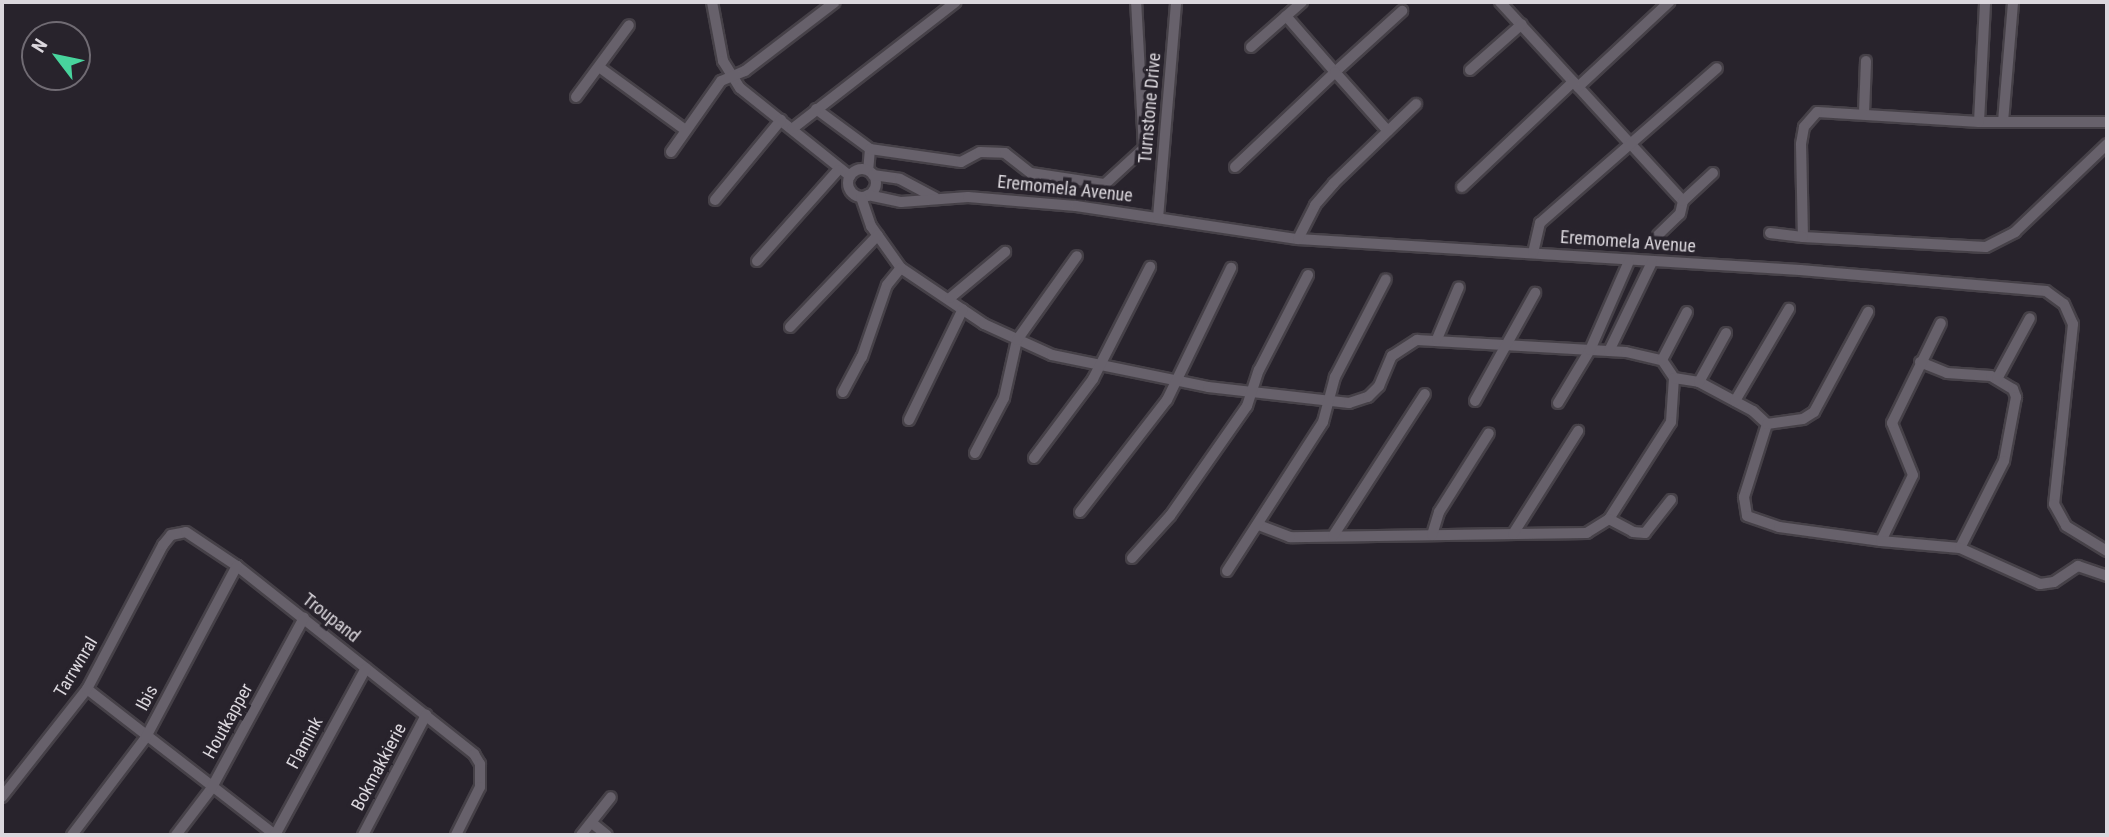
<!DOCTYPE html>
<html>
<head>
<meta charset="utf-8">
<style>
	body { margin:0 }
	#map { position:relative; width:2109px; height:837px; overflow:hidden; background:#28232c; font-family:"Roboto Condensed",sans-serif }
	div>[style] { position:absolute }
	.roads { filter:drop-shadow(2px 0 #464148) drop-shadow(-2px 0 #464148) drop-shadow(0 2px #464148) drop-shadow(0 -2px #464148) }
	.minor>* { height:10px; margin:-5px; padding:0 5px; transform-origin:5px; border-radius:5px; background:#67616b }
	.minor>.ring { margin:-5px; padding:0; box-sizing:content-box; background:none; border:10px solid #67616b; border-radius:50% }
	span { translate:-50% -50%; white-space:nowrap; text-align:center; line-height:1.15; -webkit-text-stroke:7px #28232c; paint-order:stroke }
	.street-label { font-size:18px; color:#dbd7dd }
	.frame { position:absolute; inset:0; border:4px solid #dbd7dd; pointer-events:none }
	.north { position:absolute; left:21px; top:21px; width:70px; height:70px; box-sizing:border-box; background:#28232c; border:2px solid #706b73; border-radius:50%; rotate:302deg; font-size:19px; font-weight:700; line-height:28px; text-align:center; color:#dbd7dd }
	.north::after { content:''; display:block; margin:auto; width:24px; height:32px; background:#48d49d; clip-path:polygon(50% 0,100% 100%,50% 72%,0 100%) }
</style>
</head>
<body>
<div id="map">
	<div class="roads">
		<div class="minor">
			<div style="left:712px;top:2px;width:60px;rotate:79.4deg"></div>
			<div style="left:723px;top:61px;width:32px;rotate:58deg"></div>
			<div style="left:740px;top:88px;width:141px;rotate:38.7deg"></div>
			<div style="left:1500px;top:2px;width:270px;rotate:47.4deg"></div>
			<div style="left:1286px;top:16px;width:74px;rotate:48.8deg"></div>
			<div style="left:1335px;top:72px;width:91px;rotate:-42.3deg"></div>
			<div style="left:1251px;top:47px;width:68px;rotate:-41.4deg"></div>
			<div style="left:599px;top:67px;width:105px;rotate:36.1deg"></div>
			<div style="left:1470px;top:70px;width:69px;rotate:-41.5deg"></div>
			<div style="left:1578px;top:87px;width:125px;rotate:-43deg"></div>
			<div style="left:576px;top:97px;width:89px;rotate:-53.6deg"></div>
			<div style="left:816px;top:109px;width:67px;rotate:36.5deg"></div>
			<div style="left:870px;top:149px;width:21px;rotate:95deg"></div>
			<div style="left:1864px;top:113px;width:52px;rotate:-87.8deg"></div>
			<div style="left:1979px;top:122px;width:120px;rotate:-87.1deg"></div>
			<div style="left:2003px;top:122px;width:120px;rotate:-85.2deg"></div>
			<div style="left:2107px;top:122px;width:128px;rotate:180deg"></div>
			<div style="left:1979px;top:122px;width:162px;rotate:-176.5deg"></div>
			<div style="left:1817px;top:112px;width:20px;rotate:131deg"></div>
			<div style="left:1804px;top:127px;width:17px;rotate:100deg"></div>
			<div style="left:1801px;top:144px;width:93px;rotate:88.8deg"></div>
			<div style="left:1803px;top:237px;width:183px;rotate:3.1deg"></div>
			<div style="left:1986px;top:247px;width:33px;rotate:-27deg"></div>
			<div style="left:2015px;top:232px;width:127px;rotate:-43.7deg"></div>
			<div style="left:792px;top:129px;width:207px;rotate:-37.8deg"></div>
			<div style="left:870px;top:149px;width:92px;rotate:8.1deg"></div>
			<div style="left:961px;top:162px;width:21px;rotate:-28deg"></div>
			<div style="left:980px;top:152px;width:25px;rotate:2deg"></div>
			<div style="left:1005px;top:153px;width:33px;rotate:38deg"></div>
			<div style="left:1031px;top:173px;width:75px;rotate:8.5deg"></div>
			<div style="left:1105px;top:184px;width:53px;rotate:-42.7deg"></div>
			<div style="left:1144px;top:148px;width:146px;rotate:-93.1deg"></div>
			<div style="left:671px;top:152px;width:87px;rotate:-54.8deg"></div>
			<div style="left:721px;top:81px;width:26px;rotate:-23deg"></div>
			<div style="left:745px;top:71px;width:113px;rotate:-37.5deg"></div>
			<div style="left:1235px;top:167px;width:138px;rotate:-43.5deg"></div>
			<div style="left:1335px;top:72px;width:79px;rotate:48.1deg"></div>
			<div class="ring" style="left:848px;top:169px;width:18px;height:18px"></div>
			<div style="left:873px;top:175px;width:27px;rotate:8deg"></div>
			<div style="left:900px;top:179px;width:40px;rotate:28deg"></div>
			<div style="left:1462px;top:187px;width:153px;rotate:-43.4deg"></div>
			<div style="left:868px;top:195px;width:34px;rotate:12deg"></div>
			<div style="left:901px;top:202px;width:67px;rotate:-4.3deg"></div>
			<div style="left:968px;top:197px;width:108px;rotate:4.8deg"></div>
			<div style="left:1076px;top:206px;width:224px;rotate:8.5deg"></div>
			<div style="left:1298px;top:239px;width:503px;rotate:3.53deg"></div>
			<div style="left:1800px;top:270px;width:247px;rotate:4.9deg"></div>
			<div style="left:2046px;top:291px;width:22px;rotate:36deg"></div>
			<div style="left:2064px;top:304px;width:22px;rotate:66deg"></div>
			<div style="left:2073px;top:324px;width:181px;rotate:96deg"></div>
			<div style="left:2054px;top:504px;width:25px;rotate:61deg"></div>
			<div style="left:2066px;top:526px;width:48px;rotate:31.4deg"></div>
			<div style="left:861px;top:197px;width:31px;rotate:71deg"></div>
			<div style="left:871px;top:226px;width:52px;rotate:54.5deg"></div>
			<div style="left:901px;top:268px;width:100px;rotate:34deg"></div>
			<div style="left:984px;top:324px;width:75px;rotate:24.5deg"></div>
			<div style="left:1052px;top:355px;width:159px;rotate:11.6deg"></div>
			<div style="left:1208px;top:387px;width:142px;rotate:6.5deg"></div>
			<div style="left:1349px;top:403px;width:20px;rotate:-18deg"></div>
			<div style="left:1368px;top:397px;width:16px;rotate:-45deg"></div>
			<div style="left:1379px;top:386px;width:33px;rotate:-67deg"></div>
			<div style="left:1392px;top:356px;width:30px;rotate:-33deg"></div>
			<div style="left:1417px;top:340px;width:209px;rotate:3.3deg"></div>
			<div style="left:1626px;top:352px;width:37px;rotate:13deg"></div>
			<div style="left:1662px;top:360px;width:22px;rotate:56deg"></div>
			<div style="left:1674px;top:378px;width:44px;rotate:93.9deg"></div>
			<div style="left:1671px;top:422px;width:115px;rotate:122.6deg"></div>
			<div style="left:1609px;top:519px;width:26px;rotate:148deg"></div>
			<div style="left:1587px;top:533px;width:297px;rotate:179.2deg"></div>
			<div style="left:1290px;top:537px;width:34px;rotate:-159deg"></div>
			<div style="left:715px;top:200px;width:104px;rotate:-50.5deg"></div>
			<div style="left:1158px;top:218px;width:217px;rotate:-85.2deg"></div>
			<div style="left:1770px;top:233px;width:33px;rotate:7deg"></div>
			<div style="left:1658px;top:235px;width:30px;rotate:-44deg"></div>
			<div style="left:1680px;top:214px;width:13px;rotate:-77deg"></div>
			<div style="left:1683px;top:201px;width:41px;rotate:-43deg"></div>
			<div style="left:1298px;top:239px;width:38px;rotate:-63deg"></div>
			<div style="left:1315px;top:205px;width:29px;rotate:-49deg"></div>
			<div style="left:1334px;top:183px;width:114px;rotate:-43.9deg"></div>
			<div style="left:1533px;top:253px;width:31px;rotate:-77deg"></div>
			<div style="left:1540px;top:223px;width:235px;rotate:-41.2deg"></div>
			<div style="left:757px;top:261px;width:122px;rotate:-48.3deg"></div>
			<div style="left:950px;top:298px;width:72px;rotate:-39.9deg"></div>
			<div style="left:790px;top:327px;width:127px;rotate:-46.3deg"></div>
			<div style="left:1437px;top:339px;width:56px;rotate:-67.1deg"></div>
			<div style="left:1609px;top:351px;width:99px;rotate:-64.2deg"></div>
			<div style="left:1662px;top:360px;width:54px;rotate:-62.5deg"></div>
			<div style="left:1920px;top:362px;width:29px;rotate:22deg"></div>
			<div style="left:1947px;top:373px;width:44px;rotate:3.9deg"></div>
			<div style="left:1991px;top:376px;width:26px;rotate:31deg"></div>
			<div style="left:2013px;top:389px;width:9px;rotate:69deg"></div>
			<div style="left:2016px;top:397px;width:65px;rotate:100.6deg"></div>
			<div style="left:2004px;top:461px;width:97px;rotate:116.8deg"></div>
			<div style="left:1674px;top:378px;width:25px;rotate:9deg"></div>
			<div style="left:1699px;top:382px;width:61px;rotate:28.2deg"></div>
			<div style="left:1753px;top:411px;width:19px;rotate:43deg"></div>
			<div style="left:1767px;top:424px;width:77px;rotate:107.5deg"></div>
			<div style="left:1744px;top:497px;width:19px;rotate:81deg"></div>
			<div style="left:1747px;top:516px;width:34px;rotate:19deg"></div>
			<div style="left:1779px;top:527px;width:103px;rotate:7.8deg"></div>
			<div style="left:1881px;top:541px;width:73px;rotate:-64.1deg"></div>
			<div style="left:1913px;top:475px;width:56px;rotate:-112deg"></div>
			<div style="left:1892px;top:423px;width:111px;rotate:-63.9deg"></div>
			<div style="left:1997px;top:379px;width:69px;rotate:-61.6deg"></div>
			<div style="left:1699px;top:382px;width:56px;rotate:-61.1deg"></div>
			<div style="left:843px;top:392px;width:40px;rotate:-62deg"></div>
			<div style="left:862px;top:357px;width:76px;rotate:-70.9deg"></div>
			<div style="left:887px;top:285px;width:22px;rotate:-51deg"></div>
			<div style="left:1475px;top:401px;width:124px;rotate:-60.9deg"></div>
			<div style="left:1735px;top:401px;width:107px;rotate:-59.6deg"></div>
			<div style="left:1558px;top:403px;width:62px;rotate:-58.9deg"></div>
			<div style="left:1590px;top:350px;width:97px;rotate:-66.3deg"></div>
			<div style="left:909px;top:420px;width:123px;rotate:-64.1deg"></div>
			<div style="left:1767px;top:424px;width:36px;rotate:-8deg"></div>
			<div style="left:1803px;top:419px;width:13px;rotate:-32deg"></div>
			<div style="left:1814px;top:412px;width:114px;rotate:-61.6deg"></div>
			<div style="left:975px;top:453px;width:62px;rotate:-62.2deg"></div>
			<div style="left:1004px;top:398px;width:59px;rotate:-77.4deg"></div>
			<div style="left:1017px;top:340px;width:103px;rotate:-54.5deg"></div>
			<div style="left:1034px;top:458px;width:99px;rotate:-53.2deg"></div>
			<div style="left:1093px;top:379px;width:126px;rotate:-63deg"></div>
			<div style="left:1080px;top:512px;width:142px;rotate:-52.2deg"></div>
			<div style="left:1167px;top:400px;width:147px;rotate:-64.1deg"></div>
			<div style="left:1609px;top:519px;width:27px;rotate:28deg"></div>
			<div style="left:1633px;top:532px;width:12px;rotate:5deg"></div>
			<div style="left:1645px;top:533px;width:42px;rotate:-51.8deg"></div>
			<div style="left:1513px;top:534px;width:122px;rotate:-57.7deg"></div>
			<div style="left:1432px;top:535px;width:24px;rotate:-73deg"></div>
			<div style="left:1439px;top:512px;width:93px;rotate:-57.7deg"></div>
			<div style="left:1333px;top:536px;width:169px;rotate:-57.1deg"></div>
			<div style="left:1881px;top:541px;width:79px;rotate:5.1deg"></div>
			<div style="left:1960px;top:548px;width:88px;rotate:24.2deg"></div>
			<div style="left:2040px;top:584px;width:14px;rotate:-8deg"></div>
			<div style="left:2054px;top:582px;width:29px;rotate:-34deg"></div>
			<div style="left:2078px;top:566px;width:31px;rotate:19deg"></div>
			<div style="left:1132px;top:558px;width:57px;rotate:-47.9deg"></div>
			<div style="left:1170px;top:516px;width:134px;rotate:-55deg"></div>
			<div style="left:1247px;top:406px;width:38px;rotate:-72deg"></div>
			<div style="left:1259px;top:370px;width:107px;rotate:-62.7deg"></div>
			<div style="left:1227px;top:571px;width:177px;rotate:-57.2deg"></div>
			<div style="left:1323px;top:422px;width:47px;rotate:-75.1deg"></div>
			<div style="left:1335px;top:377px;width:110px;rotate:-62.5deg"></div>
			<div style="left:87px;top:689px;width:238px;rotate:37.8deg"></div>
			<div style="left:2px;top:797px;width:137px;rotate:-51.8deg"></div>
			<div style="left:87px;top:689px;width:163px;rotate:-62.2deg"></div>
			<div style="left:163px;top:545px;width:13px;rotate:-51deg"></div>
			<div style="left:171px;top:535px;width:15px;rotate:-11deg"></div>
			<div style="left:186px;top:532px;width:61px;rotate:33.7deg"></div>
			<div style="left:237px;top:566px;width:303px;rotate:38.4deg"></div>
			<div style="left:474px;top:754px;width:12px;rotate:59deg"></div>
			<div style="left:480px;top:764px;width:23px;rotate:90deg"></div>
			<div style="left:480px;top:787px;width:54px;rotate:116.6deg"></div>
			<div style="left:592px;top:823px;width:19px;rotate:39deg"></div>
			<div style="left:72px;top:835px;width:123px;rotate:-52.9deg"></div>
			<div style="left:146px;top:737px;width:194px;rotate:-62deg"></div>
			<div style="left:176px;top:835px;width:58px;rotate:-52.7deg"></div>
			<div style="left:211px;top:789px;width:195px;rotate:-61.5deg"></div>
			<div style="left:275px;top:835px;width:190px;rotate:-61.4deg"></div>
			<div style="left:363px;top:835px;width:136px;rotate:-62.3deg"></div>
			<div style="left:581px;top:835px;width:48px;rotate:-51.7deg"></div>
		</div>
	</div>
	<div class="street-label">
		<span style="left:1150px;top:108px;rotate:-85deg">Turnstone Drive</span>
		<span style="left:1065px;top:189px;rotate:6deg">Eremomela Avenue</span>
		<span style="left:1628px;top:242px;rotate:4deg">Eremomela Avenue</span>
		<span style="left:331px;top:618px;rotate:38deg">Troupand</span>
		<span style="left:76px;top:667px;rotate:-59deg">Tarrwnral</span>
		<span style="left:147px;top:698px;rotate:-62deg">Ibis</span>
		<span style="left:228px;top:721px;rotate:-61deg">Houtkapper</span>
		<span style="left:305px;top:743px;rotate:-62deg">Flamink</span>
		<span style="left:379px;top:767px;rotate:-62deg">Bokmakkierie</span>
	</div>
	<div class="frame"></div>
	<div class="north">N</div>
</div>
</body>
</html>
